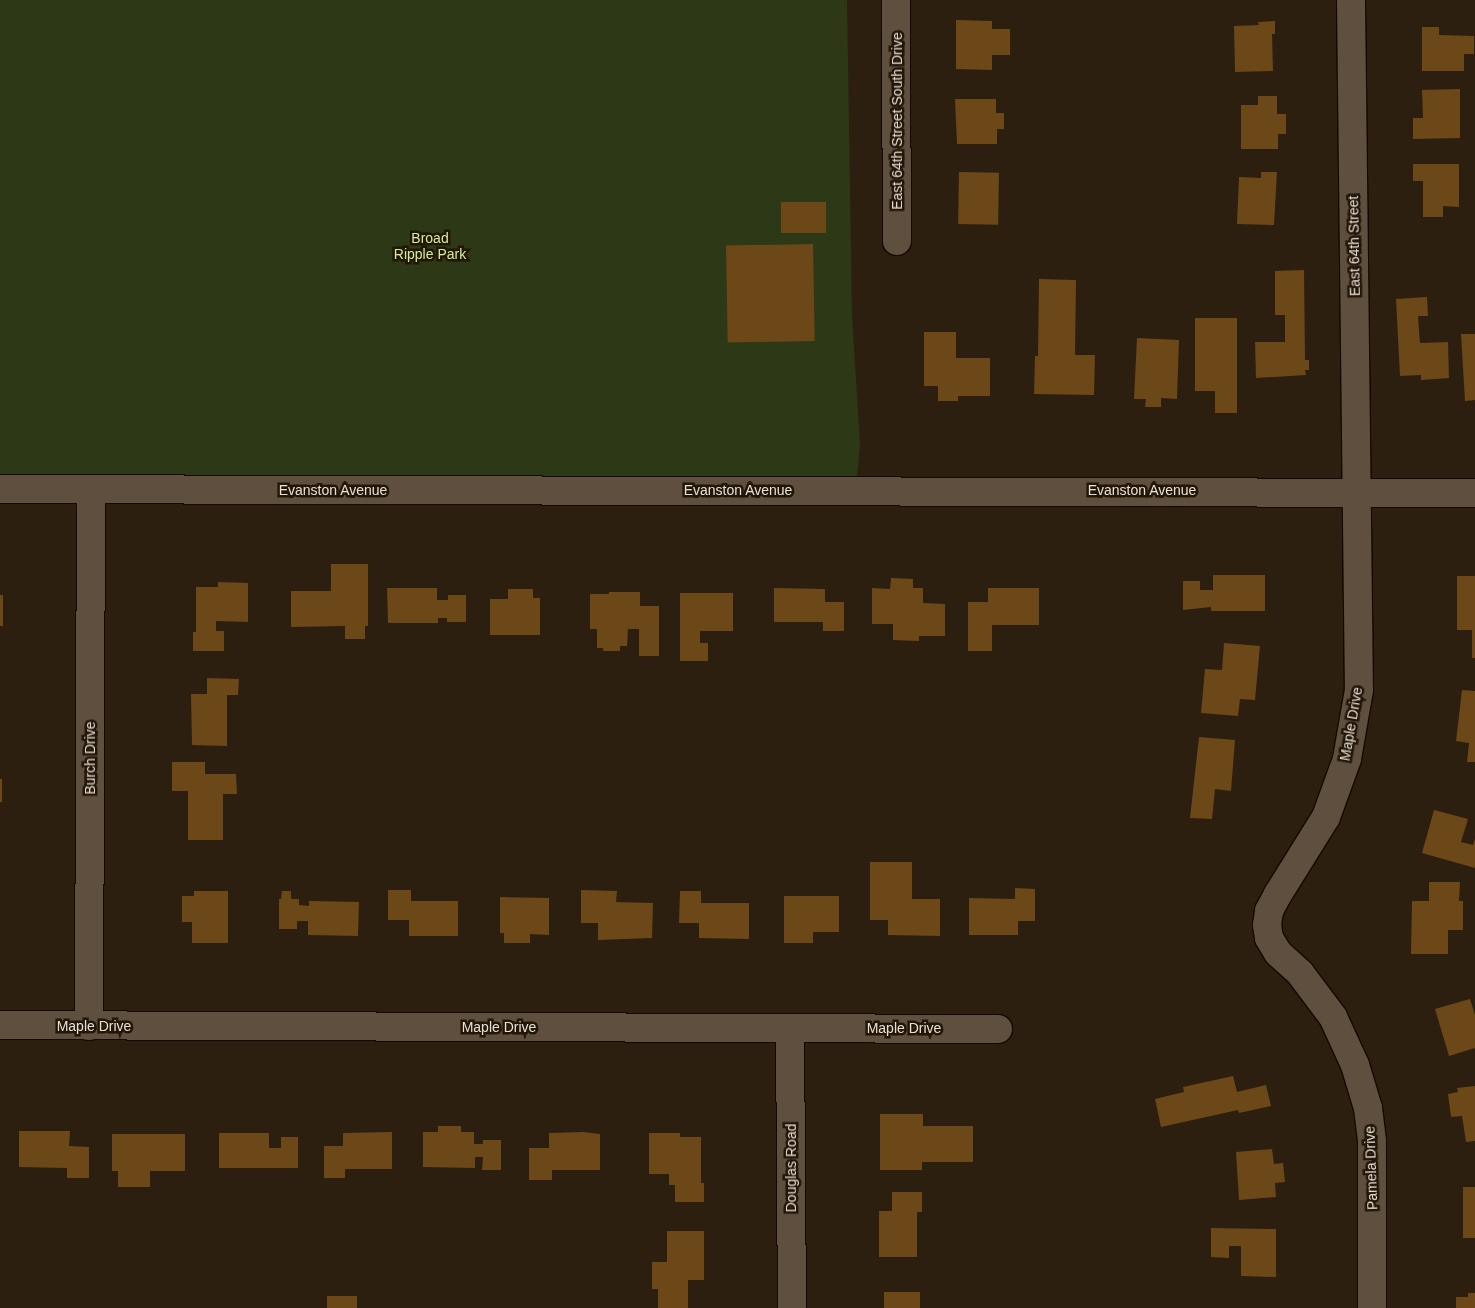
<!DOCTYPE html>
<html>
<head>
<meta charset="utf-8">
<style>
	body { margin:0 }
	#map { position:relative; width:1475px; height:1308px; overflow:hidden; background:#2c1f10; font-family:Helvetica,sans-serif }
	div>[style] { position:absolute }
	.green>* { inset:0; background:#2d3816 }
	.building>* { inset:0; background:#6c4718; transform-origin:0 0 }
	.roads { filter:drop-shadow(1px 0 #140800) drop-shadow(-1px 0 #140800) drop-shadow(0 1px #140800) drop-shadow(0 -1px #140800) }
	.minor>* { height:28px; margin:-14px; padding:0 14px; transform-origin:14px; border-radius:14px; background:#5e4f3f }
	span { translate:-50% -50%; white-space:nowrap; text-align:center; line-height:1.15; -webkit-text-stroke:5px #221607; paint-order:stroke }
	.street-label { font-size:14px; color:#e8dfd5 }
	.park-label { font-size:14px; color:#d1ee9c }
</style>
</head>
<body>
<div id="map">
	<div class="green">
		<div style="clip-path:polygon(0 0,847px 0,852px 316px,860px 444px,856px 491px,0 490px)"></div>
	</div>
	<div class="building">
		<div style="clip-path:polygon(956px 20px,992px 21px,992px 29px,1010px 29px,1010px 55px,992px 55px,992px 70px,956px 69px)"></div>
		<div style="clip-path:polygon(1275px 21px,1275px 34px,1272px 34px,1273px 71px,1235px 72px,1234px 26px,1259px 25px,1258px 22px)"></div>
		<div style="clip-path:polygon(1422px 27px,1439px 27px,1439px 35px,1474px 36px,1474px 54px,1464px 54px,1464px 71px,1422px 71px)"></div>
		<div style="clip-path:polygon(1460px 89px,1460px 138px,1413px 139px,1413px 118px,1423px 118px,1422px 90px)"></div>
		<div style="clip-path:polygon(1258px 96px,1277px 96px,1277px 114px,1286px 114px,1286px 134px,1278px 134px,1278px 149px,1241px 149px,1241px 105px,1258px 105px)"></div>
		<div style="clip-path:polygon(955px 99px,996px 99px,996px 113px,1004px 113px,1004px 129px,997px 129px,997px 144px,957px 144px)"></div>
		<div style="clip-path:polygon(1413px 164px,1459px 164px,1459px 207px,1443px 206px,1443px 217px,1423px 217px,1423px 181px,1413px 181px)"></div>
		<div style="left:959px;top:172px;width:40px;height:52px;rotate:1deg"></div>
		<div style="clip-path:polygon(1261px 172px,1277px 172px,1274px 225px,1237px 224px,1239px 177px,1261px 178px)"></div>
		<div style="left:781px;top:202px;width:45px;height:31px"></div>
		<div style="left:813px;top:244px;width:97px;height:87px;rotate:89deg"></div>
		<div style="clip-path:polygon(1304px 270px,1305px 360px,1309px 360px,1309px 370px,1305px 370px,1306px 375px,1256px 378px,1255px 342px,1285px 342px,1285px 315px,1275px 315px,1275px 271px)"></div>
		<div style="clip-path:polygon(1039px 279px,1076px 280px,1075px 355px,1095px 355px,1094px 395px,1034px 394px,1035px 356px,1038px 356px)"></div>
		<div style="clip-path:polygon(1427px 297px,1428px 316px,1418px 316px,1420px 343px,1448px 342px,1449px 378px,1421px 380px,1421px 375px,1400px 376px,1396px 299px)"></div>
		<div style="clip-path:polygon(1195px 318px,1237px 318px,1237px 413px,1215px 413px,1215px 391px,1195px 391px)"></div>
		<div style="clip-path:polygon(924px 332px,956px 332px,956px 358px,990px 358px,990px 396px,958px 396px,958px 401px,938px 401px,938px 386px,924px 386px)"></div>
		<div style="clip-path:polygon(1461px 334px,1475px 334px,1475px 400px,1465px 401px)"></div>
		<div style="clip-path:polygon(1137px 338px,1179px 340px,1177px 399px,1161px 398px,1161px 407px,1145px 407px,1146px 399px,1134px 399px)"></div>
		<div style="clip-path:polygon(331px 564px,368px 564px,368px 626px,365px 626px,365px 639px,345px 639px,345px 626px,291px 627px,291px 591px,331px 591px)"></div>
		<div style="clip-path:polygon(1213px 575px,1265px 575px,1265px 611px,1211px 611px,1211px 607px,1183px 610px,1183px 581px,1200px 581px,1200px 590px,1213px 590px)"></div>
		<div style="clip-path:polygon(1457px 576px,1475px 576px,1475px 658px,1472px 658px,1472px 630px,1457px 630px)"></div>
		<div style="clip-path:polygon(891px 578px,913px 579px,913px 588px,923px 588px,923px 603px,945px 604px,945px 636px,919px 636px,919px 641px,893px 640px,893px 624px,872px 624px,872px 588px,890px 589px)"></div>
		<div style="clip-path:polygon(218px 582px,248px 583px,248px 622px,216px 621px,216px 631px,224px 631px,224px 651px,193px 651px,193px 632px,196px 632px,196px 587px,218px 587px)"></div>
		<div style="clip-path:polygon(387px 588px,437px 588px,437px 600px,448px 600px,448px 595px,466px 595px,466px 622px,447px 622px,447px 618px,438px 618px,438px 623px,388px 623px)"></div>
		<div style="clip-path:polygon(774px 588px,825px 589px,825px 602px,844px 602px,844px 631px,823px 631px,823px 622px,774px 622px)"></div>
		<div style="clip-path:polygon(988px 588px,1039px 588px,1039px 625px,992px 625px,992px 651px,968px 651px,968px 602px,988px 602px)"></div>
		<div style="clip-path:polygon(508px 589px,533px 589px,533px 598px,540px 598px,540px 635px,490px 635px,490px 599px,508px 599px)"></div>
		<div style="clip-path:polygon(609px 592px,640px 592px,640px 606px,659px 606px,659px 656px,639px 656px,639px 629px,628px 629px,627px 646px,620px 646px,620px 651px,603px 651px,603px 648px,597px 648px,597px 629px,590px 629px,590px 594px,609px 594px)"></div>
		<div style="clip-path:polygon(680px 593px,733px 593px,733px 631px,700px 631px,700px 643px,708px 643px,708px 661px,680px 661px)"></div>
		<div style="left:0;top:595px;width:3px;height:31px"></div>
		<div style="clip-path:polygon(1224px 643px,1260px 646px,1255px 700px,1240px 699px,1238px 716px,1201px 713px,1205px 669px,1222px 670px)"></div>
		<div style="clip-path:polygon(207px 678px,239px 679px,238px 695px,227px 695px,227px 746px,192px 745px,191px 694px,207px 694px)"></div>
		<div style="clip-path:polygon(1462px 690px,1475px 691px,1475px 762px,1467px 762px,1469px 743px,1456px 741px)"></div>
		<div style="clip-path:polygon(1199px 737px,1235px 740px,1231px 791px,1215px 789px,1212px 819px,1190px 818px)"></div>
		<div style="clip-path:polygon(172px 762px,205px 762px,205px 774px,236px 774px,237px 794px,223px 794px,223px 840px,188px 840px,188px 791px,172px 791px)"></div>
		<div style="left:0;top:779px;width:2px;height:23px"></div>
		<div style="clip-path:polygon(1434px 810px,1468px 819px,1461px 842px,1473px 845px,1475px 839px,1475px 868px,1422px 853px)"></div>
		<div style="clip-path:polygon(870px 862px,912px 862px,912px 899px,940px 899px,940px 936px,888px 935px,888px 920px,870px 920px)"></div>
		<div style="clip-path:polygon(1429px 882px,1460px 882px,1459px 901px,1463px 901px,1463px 930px,1448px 930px,1448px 954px,1411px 954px,1412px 901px,1429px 901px)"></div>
		<div style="clip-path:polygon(1015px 888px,1035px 889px,1035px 921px,1018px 921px,1018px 935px,969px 935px,969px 898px,1015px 899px)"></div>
		<div style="clip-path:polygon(388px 890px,411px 890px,411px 901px,458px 901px,458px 936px,409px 936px,409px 920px,388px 920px)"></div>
		<div style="clip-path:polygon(581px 890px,617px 891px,616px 902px,653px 903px,652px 938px,598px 940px,598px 923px,581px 923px)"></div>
		<div style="clip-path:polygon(194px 891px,228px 891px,228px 943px,192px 943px,192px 922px,182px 922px,182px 896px,194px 896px)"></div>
		<div style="clip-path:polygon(282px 891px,291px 891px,291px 899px,299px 899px,299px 905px,309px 906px,309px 901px,359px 902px,358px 936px,308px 935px,308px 921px,297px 921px,297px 929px,279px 929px,279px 899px,281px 899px)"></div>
		<div style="clip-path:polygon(680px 891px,701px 891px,701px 903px,749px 903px,749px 939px,699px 938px,699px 923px,679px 923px)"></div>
		<div style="clip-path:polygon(784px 896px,839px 896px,839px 932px,813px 932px,813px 943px,784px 943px)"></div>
		<div style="clip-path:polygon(500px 897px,549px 898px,549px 935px,530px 934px,530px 943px,504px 943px,504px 933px,500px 933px)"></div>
		<div style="clip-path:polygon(1470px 999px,1475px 1015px,1475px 1048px,1449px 1056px,1435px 1009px)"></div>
		<div style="clip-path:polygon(1233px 1076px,1237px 1092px,1266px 1085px,1271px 1106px,1239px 1113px,1238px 1110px,1161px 1127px,1155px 1099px,1184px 1092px,1183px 1087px)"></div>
		<div style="clip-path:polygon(1475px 1086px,1475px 1141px,1466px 1142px,1462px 1116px,1451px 1117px,1448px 1094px,1458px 1092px,1457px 1088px)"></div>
		<div style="clip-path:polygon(880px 1114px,923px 1114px,923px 1126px,973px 1126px,973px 1162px,922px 1162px,922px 1170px,880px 1170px)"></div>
		<div style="clip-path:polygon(438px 1126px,461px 1126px,461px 1132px,474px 1132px,474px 1144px,483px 1144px,483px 1140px,501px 1140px,501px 1170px,482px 1170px,483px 1157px,475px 1157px,475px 1168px,423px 1167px,423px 1132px,438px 1132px)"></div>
		<div style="clip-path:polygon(19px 1131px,70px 1131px,69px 1146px,89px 1147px,89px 1178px,67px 1178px,67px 1168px,19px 1167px)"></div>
		<div style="clip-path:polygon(392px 1132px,392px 1169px,345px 1169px,345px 1178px,324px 1178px,324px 1146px,343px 1146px,343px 1133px)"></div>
		<div style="clip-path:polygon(583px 1132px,600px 1134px,600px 1170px,552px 1170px,552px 1180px,529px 1180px,529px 1148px,549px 1148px,549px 1133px)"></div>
		<div style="clip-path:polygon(219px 1133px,269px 1133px,269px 1148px,281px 1148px,281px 1137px,298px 1137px,298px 1168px,219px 1168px)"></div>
		<div style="clip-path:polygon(649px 1133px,680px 1133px,680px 1137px,701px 1137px,701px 1183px,704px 1183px,704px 1202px,675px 1202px,675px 1185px,669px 1185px,669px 1174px,649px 1174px)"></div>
		<div style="clip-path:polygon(112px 1134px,185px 1134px,185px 1171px,150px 1171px,150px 1187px,118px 1187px,118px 1171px,112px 1171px)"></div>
		<div style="clip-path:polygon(1272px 1149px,1274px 1164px,1283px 1163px,1285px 1182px,1275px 1183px,1276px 1197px,1239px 1200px,1236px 1152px)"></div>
		<div style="left:1463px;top:1187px;width:12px;height:51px"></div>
		<div style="clip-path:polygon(892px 1192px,922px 1192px,922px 1212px,917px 1212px,917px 1257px,879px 1257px,879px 1211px,892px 1211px)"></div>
		<div style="clip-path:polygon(1211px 1228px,1276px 1229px,1276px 1277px,1241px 1276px,1241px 1246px,1229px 1246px,1229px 1258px,1211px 1257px)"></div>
		<div style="clip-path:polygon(667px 1231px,704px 1231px,704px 1280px,688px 1280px,688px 1308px,658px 1308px,658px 1289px,652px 1289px,652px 1262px,667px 1262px)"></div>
		<div style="left:884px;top:1292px;width:36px;height:16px"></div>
		<div style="clip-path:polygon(1468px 1293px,1475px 1293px,1475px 1308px,1456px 1308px,1456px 1297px,1468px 1297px)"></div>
		<div style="left:327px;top:1296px;width:30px;height:12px"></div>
	</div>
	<div class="roads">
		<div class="minor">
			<div style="left:896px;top:0;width:241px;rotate:89.8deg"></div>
			<div style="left:1351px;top:0;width:690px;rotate:89.34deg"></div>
			<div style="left:1359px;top:690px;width:70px;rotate:99.9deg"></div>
			<div style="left:1347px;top:759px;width:62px;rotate:109.9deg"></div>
			<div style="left:1326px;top:817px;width:91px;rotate:121.9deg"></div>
			<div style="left:1278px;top:894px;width:19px;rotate:118deg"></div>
			<div style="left:1269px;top:911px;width:14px;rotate:98deg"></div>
			<div style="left:1267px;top:925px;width:13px;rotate:81deg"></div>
			<div style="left:1269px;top:938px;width:17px;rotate:59deg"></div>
			<div style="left:1278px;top:953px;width:30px;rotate:42deg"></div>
			<div style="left:1300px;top:973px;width:55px;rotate:53.1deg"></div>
			<div style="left:1333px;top:1017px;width:53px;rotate:65.4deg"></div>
			<div style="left:1355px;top:1065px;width:45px;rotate:73.2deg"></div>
			<div style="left:1368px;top:1108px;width:33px;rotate:83deg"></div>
			<div style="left:1372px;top:1141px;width:167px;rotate:90deg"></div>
			<div style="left:0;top:489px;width:1475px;rotate:0.16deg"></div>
			<div style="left:0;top:1025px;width:998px;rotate:0.23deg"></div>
			<div style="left:89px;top:1026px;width:536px;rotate:-89.79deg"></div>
			<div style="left:790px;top:1028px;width:280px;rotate:89.6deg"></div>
		</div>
	</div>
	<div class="street-label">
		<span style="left:897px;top:121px;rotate:-90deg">East 64th Street South Drive</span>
		<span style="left:1354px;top:246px;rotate:-91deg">East 64th Street</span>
		<span style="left:333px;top:490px">Evanston Avenue</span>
		<span style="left:738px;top:490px">Evanston Avenue</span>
		<span style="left:1142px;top:490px">Evanston Avenue</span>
		<span style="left:1351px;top:724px;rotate:-80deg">Maple Drive</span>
		<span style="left:90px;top:758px;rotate:-90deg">Burch Drive</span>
		<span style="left:94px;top:1026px">Maple Drive</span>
		<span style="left:499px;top:1027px">Maple Drive</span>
		<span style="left:904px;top:1028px">Maple Drive</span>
		<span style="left:791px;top:1168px;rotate:-90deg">Douglas Road</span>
		<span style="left:1371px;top:1168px;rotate:-92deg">Pamela Drive</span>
	</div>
	<div class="park-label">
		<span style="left:430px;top:246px">Broad<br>Ripple Park</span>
	</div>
</div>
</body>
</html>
